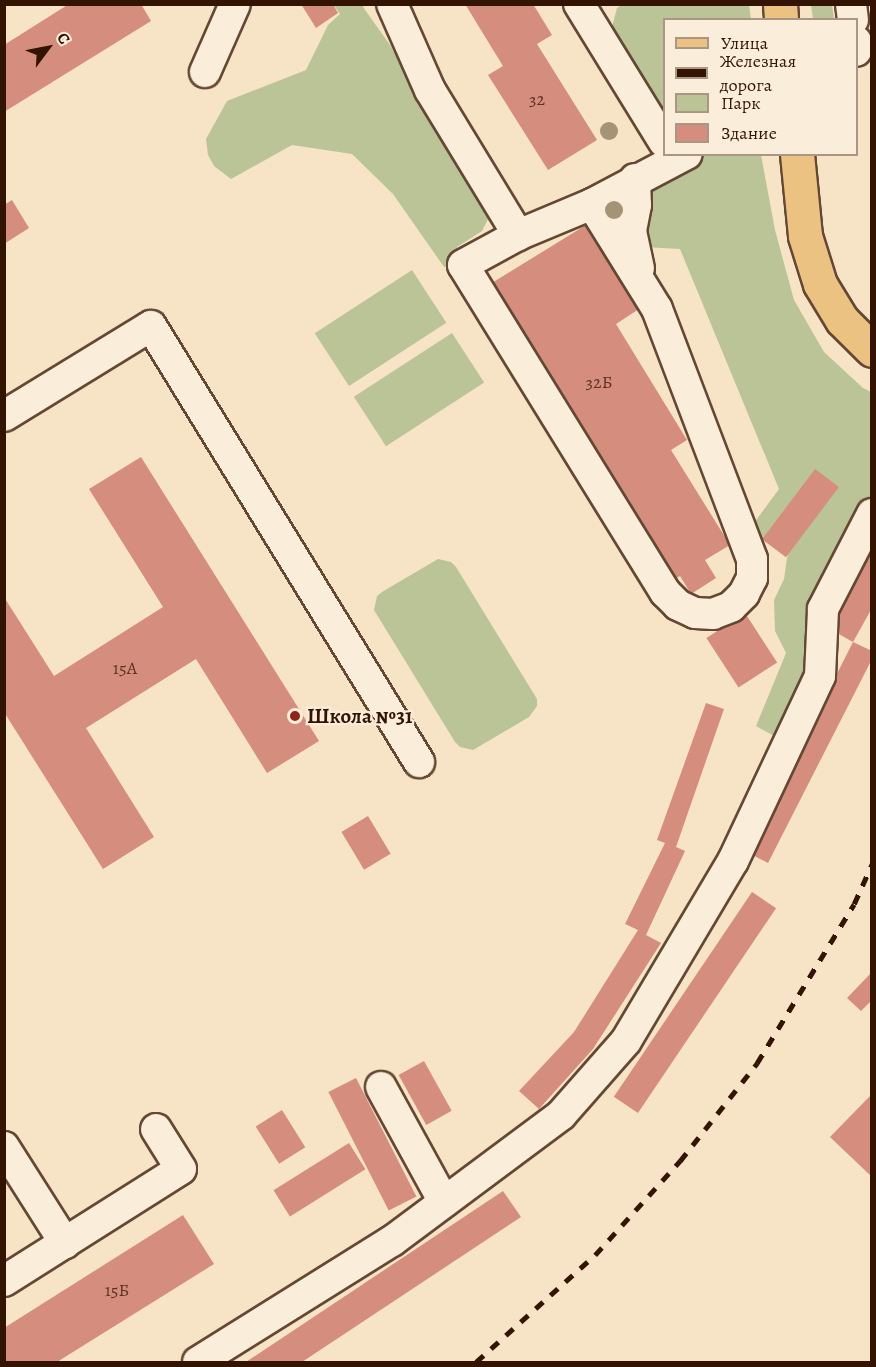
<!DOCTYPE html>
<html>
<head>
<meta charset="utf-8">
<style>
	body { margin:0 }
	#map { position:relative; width:876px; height:1367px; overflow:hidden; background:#f7e3c6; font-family:Alegreya,serif }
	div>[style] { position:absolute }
	.green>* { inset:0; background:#bac497; transform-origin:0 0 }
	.building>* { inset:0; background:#d58d7e; transform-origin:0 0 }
	.roads { filter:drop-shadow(2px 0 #644834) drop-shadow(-2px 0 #644834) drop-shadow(0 2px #644834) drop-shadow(0 -2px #644834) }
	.minor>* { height:30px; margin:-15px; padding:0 15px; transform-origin:15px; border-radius:15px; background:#faedda }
	.major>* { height:33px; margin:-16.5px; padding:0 16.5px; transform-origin:16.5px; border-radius:16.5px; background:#ecc283 }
	.rail>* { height:4.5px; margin-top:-2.25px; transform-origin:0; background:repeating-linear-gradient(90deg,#331403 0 10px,transparent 0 20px) }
	.trees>* { width:18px; height:18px; margin:-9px; border-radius:50%; background:#a59377 }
	.dots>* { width:16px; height:16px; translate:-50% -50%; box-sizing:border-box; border:3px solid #faedda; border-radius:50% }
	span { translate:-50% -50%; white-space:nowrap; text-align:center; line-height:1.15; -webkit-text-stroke:4.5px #faedda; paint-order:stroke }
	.number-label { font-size:18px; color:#5c3222 }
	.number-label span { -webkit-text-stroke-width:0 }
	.poi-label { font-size:21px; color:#331403; font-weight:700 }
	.left { translate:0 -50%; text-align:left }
	.frame { position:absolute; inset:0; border:6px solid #331403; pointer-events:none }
	.legend { position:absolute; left:663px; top:18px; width:195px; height:138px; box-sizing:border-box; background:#faedda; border:2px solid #aa9684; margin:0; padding:8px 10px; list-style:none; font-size:18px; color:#331403 }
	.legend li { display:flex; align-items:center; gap:12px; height:30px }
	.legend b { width:30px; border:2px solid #aa9684 }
	.north { position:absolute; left:18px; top:18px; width:60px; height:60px; -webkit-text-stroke:4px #faedda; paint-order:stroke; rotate:58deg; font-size:16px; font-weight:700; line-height:24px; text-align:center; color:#331403 }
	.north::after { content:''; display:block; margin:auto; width:21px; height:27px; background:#331403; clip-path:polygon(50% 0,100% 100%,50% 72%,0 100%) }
</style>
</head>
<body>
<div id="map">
	<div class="green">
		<div style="clip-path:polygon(334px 5px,365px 5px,363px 7px,390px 45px,441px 138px,486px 209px,489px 217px,482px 231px,457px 247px,460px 258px,456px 265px,444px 267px,393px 194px,352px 154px,292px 145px,231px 179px,214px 166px,208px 155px,206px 139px,227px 101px,306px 70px,328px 25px,340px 14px)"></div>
		<div style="clip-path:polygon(622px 5px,749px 5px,751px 19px,664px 20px,664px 116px,611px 31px,617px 8px)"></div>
		<div style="clip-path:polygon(811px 5px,832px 5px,834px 19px,813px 19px)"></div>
		<div style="clip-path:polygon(705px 155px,761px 155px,775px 230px,794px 300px,824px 352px,863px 388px,871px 392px,871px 501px,815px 676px,783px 741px,756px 726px,786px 653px,775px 631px,774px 600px,784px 579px,787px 558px,815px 470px,763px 540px,754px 523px,779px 489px,680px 249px,644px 247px,641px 183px,680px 170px)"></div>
		<div style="left:412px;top:270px;width:63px;height:116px;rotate:57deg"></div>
		<div style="left:452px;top:333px;width:59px;height:117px;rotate:57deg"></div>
		<div style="clip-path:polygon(438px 559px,451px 562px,456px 567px,537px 699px,537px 706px,529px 717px,473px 750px,460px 747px,455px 742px,374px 610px,377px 596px,382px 592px)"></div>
	</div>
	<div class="building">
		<div style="clip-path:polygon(69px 4px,141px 4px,151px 21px,4px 112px,4px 45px)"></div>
		<div style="clip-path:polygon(301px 4px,333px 4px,338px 13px,316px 28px)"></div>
		<div style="clip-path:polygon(465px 4px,533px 4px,552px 35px,537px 44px,597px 140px,548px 170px,488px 75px,503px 66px)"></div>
		<div style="clip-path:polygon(12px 200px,29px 228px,4px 244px,4px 205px)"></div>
		<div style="clip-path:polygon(586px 225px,639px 309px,616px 324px,687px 440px,671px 450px,730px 545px,705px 560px,716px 578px,691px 594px,680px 576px,670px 582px,487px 286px)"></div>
		<div style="clip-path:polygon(141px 457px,319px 741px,267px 773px,196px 659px,86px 728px,154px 837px,103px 869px,4px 712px,4px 597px,54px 676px,163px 607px,89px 489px)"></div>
		<div style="left:815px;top:469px;width:30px;height:88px;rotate:37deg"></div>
		<div style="clip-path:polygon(872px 545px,872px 608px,853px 642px,828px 628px)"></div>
		<div style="left:745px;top:613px;width:59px;height:46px;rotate:57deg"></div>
		<div style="clip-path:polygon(853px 642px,872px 651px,872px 659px,768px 863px,747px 852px)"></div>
		<div style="clip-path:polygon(706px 703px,724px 709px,676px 847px,685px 851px,646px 935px,661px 943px,593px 1049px,539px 1109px,519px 1091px,574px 1032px,638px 930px,625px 924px,665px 843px,657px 840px)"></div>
		<div style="left:368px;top:816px;width:44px;height:31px;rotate:59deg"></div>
		<div style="left:752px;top:892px;width:29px;height:247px;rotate:34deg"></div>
		<div style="clip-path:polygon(872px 972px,872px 1000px,861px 1011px,847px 998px)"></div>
		<div style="left:424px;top:1061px;width:57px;height:29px;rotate:61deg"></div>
		<div style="left:356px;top:1078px;width:133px;height:31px;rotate:63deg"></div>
		<div style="clip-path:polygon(872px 1094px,872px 1177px,830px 1137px)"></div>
		<div style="left:282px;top:1110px;width:44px;height:31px;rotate:58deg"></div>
		<div style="left:349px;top:1143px;width:31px;height:89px;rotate:58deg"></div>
		<div style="clip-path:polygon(503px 1191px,521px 1217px,302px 1362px,246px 1362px)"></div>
		<div style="clip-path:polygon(183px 1215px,214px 1264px,57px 1362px,4px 1362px,4px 1328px)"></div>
	</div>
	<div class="roads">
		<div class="minor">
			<div style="left:392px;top:4px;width:94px;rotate:66.2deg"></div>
			<div style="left:430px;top:90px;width:170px;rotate:58.7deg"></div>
			<div style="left:579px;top:4px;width:162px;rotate:58.4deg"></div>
			<div style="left:851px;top:4px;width:16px;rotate:83deg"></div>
			<div style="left:856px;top:41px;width:10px;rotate:90deg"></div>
			<div style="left:205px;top:72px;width:74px;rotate:-66.2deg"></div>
			<div style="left:635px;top:179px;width:26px;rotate:88deg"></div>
			<div style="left:636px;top:205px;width:26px;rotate:101deg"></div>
			<div style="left:631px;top:231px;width:38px;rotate:78deg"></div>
			<div style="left:592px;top:204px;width:123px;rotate:58.2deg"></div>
			<div style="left:657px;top:309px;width:267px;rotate:69.2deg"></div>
			<div style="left:752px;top:559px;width:19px;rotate:90deg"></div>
			<div style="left:752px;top:578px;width:18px;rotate:117deg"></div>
			<div style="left:744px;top:594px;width:18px;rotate:135deg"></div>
			<div style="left:731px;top:607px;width:19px;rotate:159deg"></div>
			<div style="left:713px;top:614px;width:18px;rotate:-177deg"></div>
			<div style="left:695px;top:613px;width:19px;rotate:-155deg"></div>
			<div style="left:678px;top:605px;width:18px;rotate:-135deg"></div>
			<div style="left:665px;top:592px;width:384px;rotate:-121.7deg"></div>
			<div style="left:463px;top:265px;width:63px;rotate:-28.6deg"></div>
			<div style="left:518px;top:235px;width:80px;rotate:-22.7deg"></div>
			<div style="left:592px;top:204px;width:107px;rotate:-27.8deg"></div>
			<div style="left:4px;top:416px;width:172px;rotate:-31.5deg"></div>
			<div style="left:151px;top:326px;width:512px;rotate:58.42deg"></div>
			<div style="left:381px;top:1087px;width:131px;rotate:61.3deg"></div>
			<div style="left:4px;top:1147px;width:114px;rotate:57.6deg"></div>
			<div style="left:4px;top:1281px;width:209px;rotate:-32.3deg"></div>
			<div style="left:181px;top:1169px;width:47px;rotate:-122deg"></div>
			<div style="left:198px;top:1362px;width:229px;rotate:-32deg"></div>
			<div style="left:392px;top:1241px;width:211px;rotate:-36.7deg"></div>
			<div style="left:561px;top:1115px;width:98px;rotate:-48.7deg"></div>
			<div style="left:626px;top:1041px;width:209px;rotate:-59.3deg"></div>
			<div style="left:733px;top:861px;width:204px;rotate:-64.8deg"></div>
			<div style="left:820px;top:676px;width:67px;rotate:-87.4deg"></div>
			<div style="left:823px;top:609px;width:107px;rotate:-62.7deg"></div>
		</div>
		<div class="major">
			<div style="left:780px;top:4px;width:16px;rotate:86deg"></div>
			<div style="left:797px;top:154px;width:82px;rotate:84.4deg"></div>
			<div style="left:805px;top:236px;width:50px;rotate:72.6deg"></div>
			<div style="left:820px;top:284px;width:42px;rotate:58.6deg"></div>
			<div style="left:842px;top:320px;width:42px;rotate:45deg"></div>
		</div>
	</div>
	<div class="rail">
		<div style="left:476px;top:1362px;width:160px;rotate:-42deg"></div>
		<div style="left:595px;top:1255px;width:127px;rotate:-47.9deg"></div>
		<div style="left:680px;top:1161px;width:125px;rotate:-51.8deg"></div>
		<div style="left:757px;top:1063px;width:186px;rotate:-58.6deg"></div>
		<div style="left:854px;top:904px;width:44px;rotate:-65.8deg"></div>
	</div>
	<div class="trees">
		<div style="left:609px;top:131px"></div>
		<div style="left:614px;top:210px"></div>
	</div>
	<div class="dots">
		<div style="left:295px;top:716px;background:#8f2418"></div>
	</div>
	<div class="number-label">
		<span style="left:537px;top:99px">32</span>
		<span style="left:599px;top:382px">32Б</span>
		<span style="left:125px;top:668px">15А</span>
		<span style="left:117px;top:1290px">15Б</span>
	</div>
	<div class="poi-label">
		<span class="left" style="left:307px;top:716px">Школа №31</span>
	</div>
	<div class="frame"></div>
	<ul class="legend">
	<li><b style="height:8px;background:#ecc283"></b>Улица</li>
	<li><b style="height:8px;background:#331403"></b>Железная дорога</li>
	<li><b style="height:16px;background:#bac497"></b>Парк</li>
	<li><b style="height:16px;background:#d58d7e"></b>Здание</li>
	</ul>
	<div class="north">С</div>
</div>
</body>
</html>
